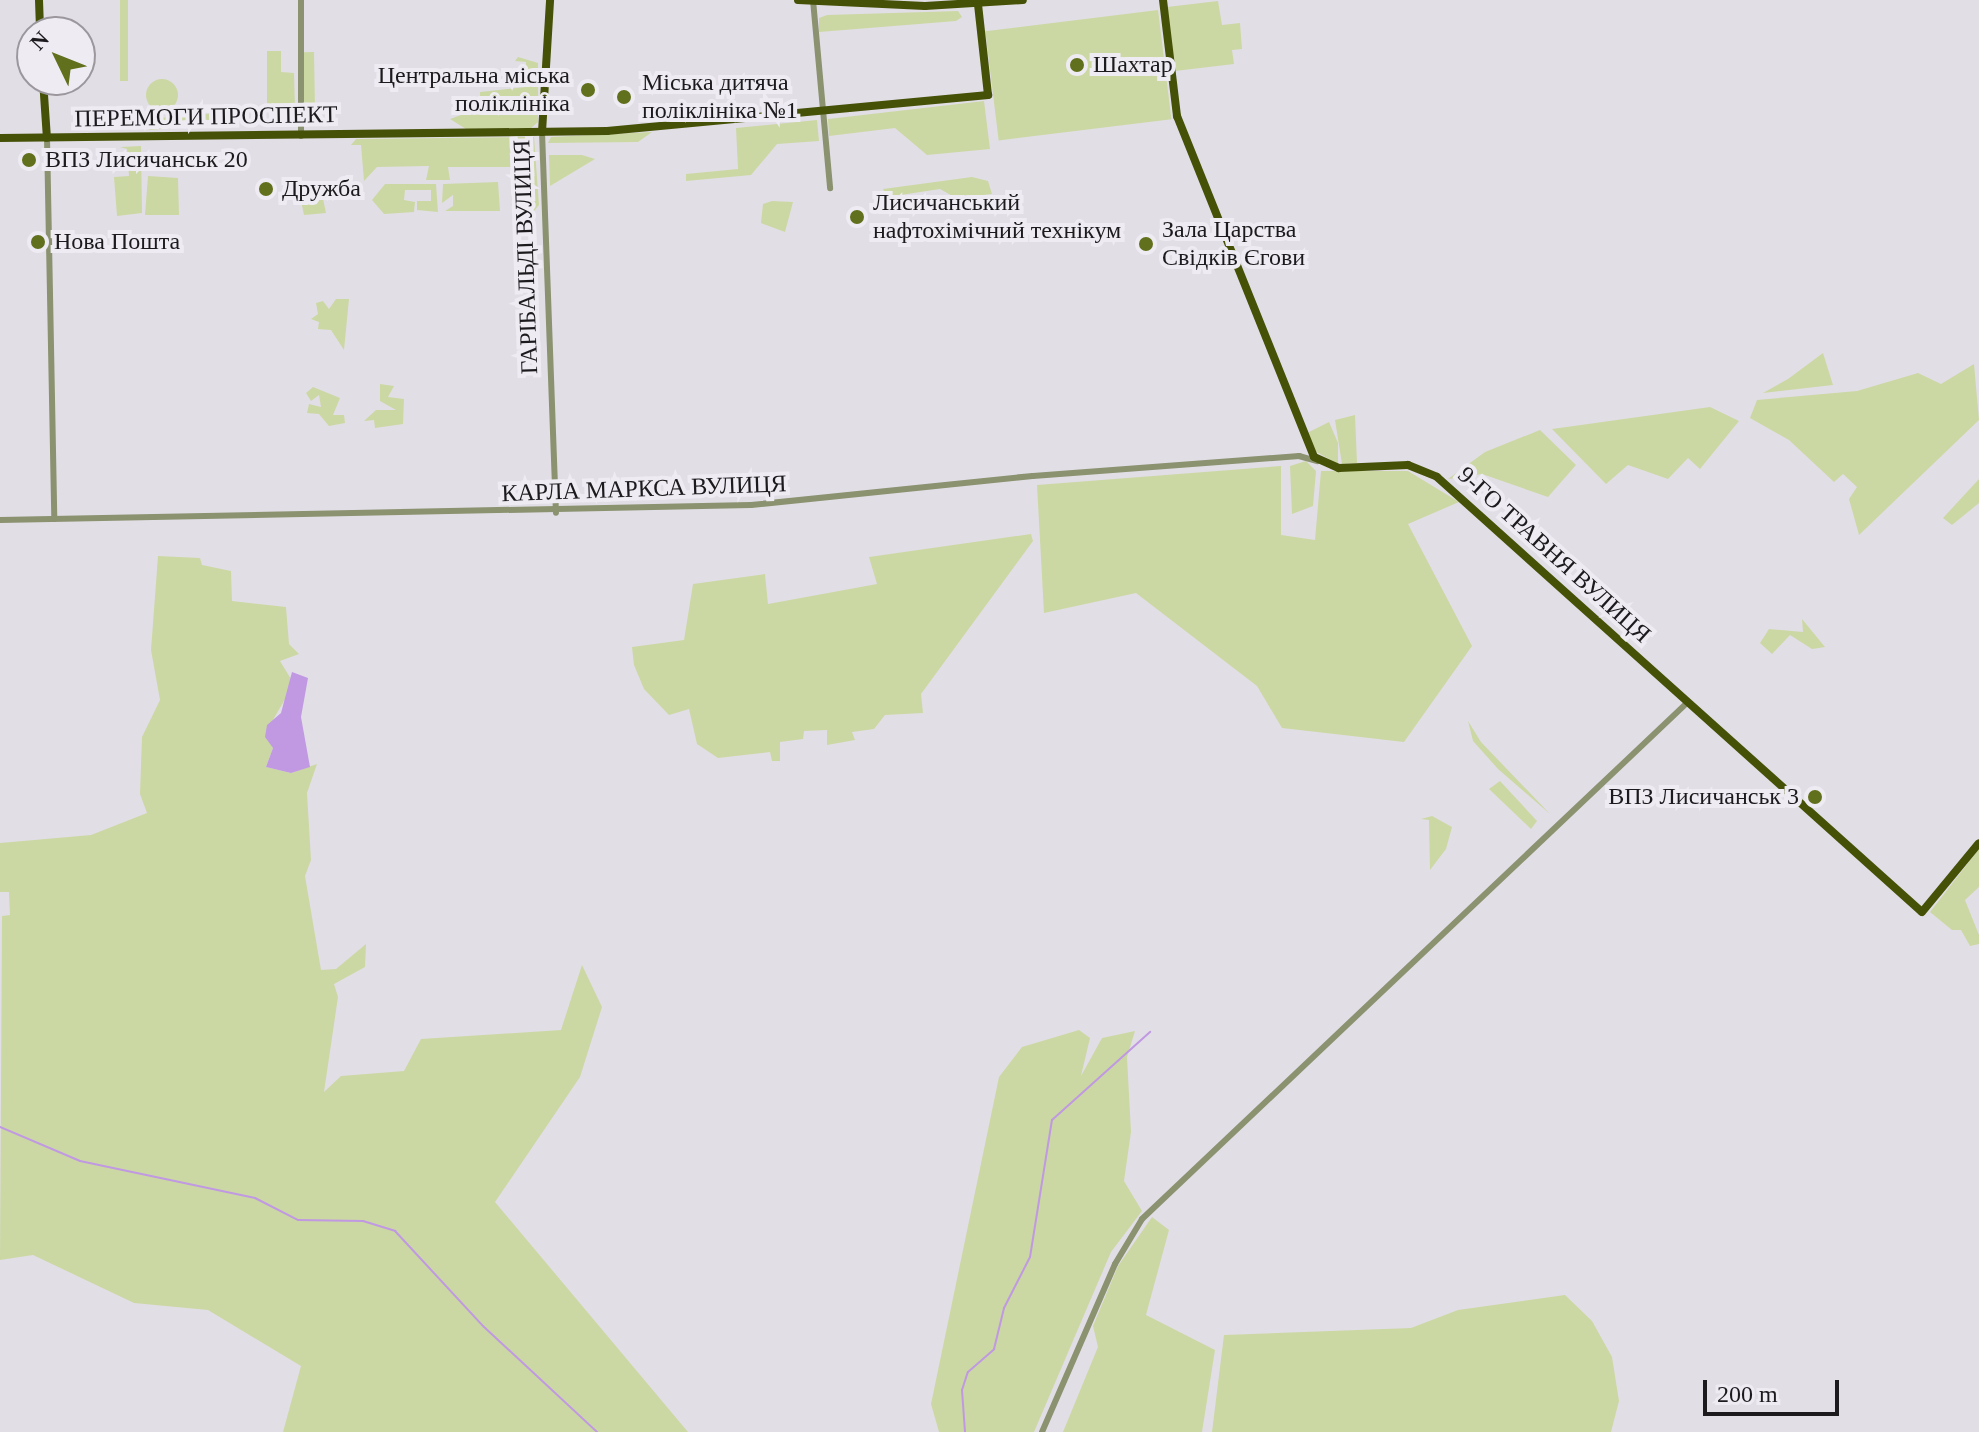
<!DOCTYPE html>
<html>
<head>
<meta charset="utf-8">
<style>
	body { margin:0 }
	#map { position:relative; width:1979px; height:1432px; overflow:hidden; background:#e2dee6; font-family:"Times New Roman",serif }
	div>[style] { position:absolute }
	.green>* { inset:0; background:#cbd8a3; transform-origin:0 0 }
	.round { border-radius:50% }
	.water>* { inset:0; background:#c099e2 }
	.stream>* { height:2px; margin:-1px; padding:0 1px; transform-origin:1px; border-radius:1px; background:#c099e2 }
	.minor>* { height:6px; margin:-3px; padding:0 3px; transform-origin:3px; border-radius:3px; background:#8a9270 }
	.major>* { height:8px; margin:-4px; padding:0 4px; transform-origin:4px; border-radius:4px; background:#455107 }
	.dots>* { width:22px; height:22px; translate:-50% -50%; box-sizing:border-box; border:4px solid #efebf3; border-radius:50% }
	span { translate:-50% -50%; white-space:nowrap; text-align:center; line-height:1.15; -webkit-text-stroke:8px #efebf3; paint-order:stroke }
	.poi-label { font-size:24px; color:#1c1a1d }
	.left { translate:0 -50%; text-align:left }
	.right { translate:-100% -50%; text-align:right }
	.street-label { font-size:24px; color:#1c1a1d }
	.north { position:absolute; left:16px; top:16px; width:80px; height:80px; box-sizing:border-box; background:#efebf3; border:2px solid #9b979d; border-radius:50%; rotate:313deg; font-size:22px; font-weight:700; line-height:32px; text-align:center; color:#1c1a1d }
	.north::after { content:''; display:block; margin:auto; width:28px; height:36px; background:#61701c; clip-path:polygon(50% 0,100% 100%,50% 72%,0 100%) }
	.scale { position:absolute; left:1703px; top:1380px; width:136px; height:36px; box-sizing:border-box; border:4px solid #1c1a1d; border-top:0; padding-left:10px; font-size:24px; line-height:28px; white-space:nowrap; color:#1c1a1d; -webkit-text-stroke:6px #efebf3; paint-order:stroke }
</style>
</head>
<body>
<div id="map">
	<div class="green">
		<div style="left:120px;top:0;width:8px;height:81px"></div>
		<div style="clip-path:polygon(1218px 1px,1222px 25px,1240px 23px,1242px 49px,1232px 50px,1234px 64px,1175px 71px,1167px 7px)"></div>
		<div style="left:1158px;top:10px;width:110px;height:174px;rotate:83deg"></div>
		<div style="clip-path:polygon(958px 11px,962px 17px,956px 21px,819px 32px,819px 18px,827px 15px)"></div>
		<div style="clip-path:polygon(267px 51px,281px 51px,281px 72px,294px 73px,295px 109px,267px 110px)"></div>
		<div style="left:314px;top:52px;width:58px;height:12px;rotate:89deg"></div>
		<div style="clip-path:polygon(518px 57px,538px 63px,538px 122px,531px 128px,466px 129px,450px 119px,480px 108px,480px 92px,526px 87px,526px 62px,515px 61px)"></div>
		<div class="round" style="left:146px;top:79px;width:32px;height:32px"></div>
		<div style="clip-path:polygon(984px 101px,990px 149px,927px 155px,895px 128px,829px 136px,828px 119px)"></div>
		<div style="left:217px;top:113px;width:11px;height:69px;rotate:85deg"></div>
		<div style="clip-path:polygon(817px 120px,819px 141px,777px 144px,751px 175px,686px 181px,686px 174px,738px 169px,736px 128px)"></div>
		<div style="clip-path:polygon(652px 132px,638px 142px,548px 143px,551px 137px)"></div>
		<div style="clip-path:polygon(534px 137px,539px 205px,534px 211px,511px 206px,511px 196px,526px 195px,525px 167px,448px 167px,450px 180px,426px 180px,429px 166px,377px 167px,364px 181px,361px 145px,351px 145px,356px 139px)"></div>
		<div style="clip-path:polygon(141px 146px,142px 213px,117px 216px,114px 177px,129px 176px,127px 149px,120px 147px)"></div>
		<div style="clip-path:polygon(549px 155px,582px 155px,595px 159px,550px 186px)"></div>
		<div style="clip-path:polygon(148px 176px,178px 178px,179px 215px,145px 215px)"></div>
		<div style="clip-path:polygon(972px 177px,988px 181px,992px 194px,956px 198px,940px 189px,887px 197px,883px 189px)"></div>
		<div style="clip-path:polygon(498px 182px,500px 211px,445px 211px,453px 206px,453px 195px,442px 203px,443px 184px)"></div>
		<div style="clip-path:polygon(308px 184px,349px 183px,361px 184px,352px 193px,322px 194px,326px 213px,304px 215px,300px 196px)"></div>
		<div style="clip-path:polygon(385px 184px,436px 184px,438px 212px,417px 210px,417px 201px,431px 201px,431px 190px,405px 190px,404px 200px,415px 202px,414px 212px,384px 214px,372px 200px)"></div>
		<div style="clip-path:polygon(772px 201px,793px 202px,785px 232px,761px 223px,763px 204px)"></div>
		<div style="clip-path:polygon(336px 299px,349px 299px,344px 350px,331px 330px,318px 329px,319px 322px,311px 319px,318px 314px,316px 303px,323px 301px,329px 309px)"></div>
		<div style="clip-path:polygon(1823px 353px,1833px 385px,1763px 393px,1788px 379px)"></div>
		<div style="clip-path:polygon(1974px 364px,1979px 420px,1859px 535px,1849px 499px,1857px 487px,1843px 474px,1834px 482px,1789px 440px,1750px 418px,1757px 400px,1857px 391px,1918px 373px,1941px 384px)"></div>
		<div style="clip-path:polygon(380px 384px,394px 386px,388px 397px,404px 399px,403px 424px,375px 428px,374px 420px,364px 421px,376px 410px,396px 410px,380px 401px)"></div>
		<div style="clip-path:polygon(313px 387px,340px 398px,333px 415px,344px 415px,345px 423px,329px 426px,319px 414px,307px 413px,309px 404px,321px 407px,319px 395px,311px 401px,306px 393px)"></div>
		<div style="clip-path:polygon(1710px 407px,1739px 421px,1700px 469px,1688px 458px,1668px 479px,1628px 465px,1606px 484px,1552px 429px)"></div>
		<div style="clip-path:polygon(1355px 415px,1357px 463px,1342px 464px,1335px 420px)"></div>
		<div style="clip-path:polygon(1329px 422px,1338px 443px,1338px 464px,1313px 450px,1309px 432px)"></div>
		<div style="clip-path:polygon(1540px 430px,1576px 465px,1548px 497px,1482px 474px,1448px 479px,1485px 452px)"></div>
		<div style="clip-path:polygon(1306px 461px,1316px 471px,1313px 506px,1292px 514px,1290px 466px)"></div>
		<div style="clip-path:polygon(1281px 466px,1281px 535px,1315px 540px,1321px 471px,1408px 471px,1459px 502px,1408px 524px,1472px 646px,1404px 742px,1282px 728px,1257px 686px,1136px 593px,1044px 613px,1037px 485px)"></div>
		<div style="clip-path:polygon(1979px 479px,1979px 503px,1952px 525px,1943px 518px)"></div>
		<div style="clip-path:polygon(1031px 534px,1033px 541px,921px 694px,923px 713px,885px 715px,874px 729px,852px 732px,855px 740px,827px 745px,827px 730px,804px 731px,803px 739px,780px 742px,780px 761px,772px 761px,770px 752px,718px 758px,697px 744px,689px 709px,669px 715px,644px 689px,634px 665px,632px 647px,684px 640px,693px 584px,765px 574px,768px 604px,877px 584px,869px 557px)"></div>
		<div style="clip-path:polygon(158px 556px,200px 558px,202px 565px,231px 571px,232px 601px,286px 607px,289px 644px,299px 654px,280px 661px,294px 684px,267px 730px,273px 748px,266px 767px,291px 773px,317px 764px,307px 793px,311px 860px,305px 876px,321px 970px,336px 969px,366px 944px,365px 967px,334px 984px,338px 997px,324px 1092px,341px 1076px,404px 1071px,421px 1039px,561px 1030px,582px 965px,602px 1007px,580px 1077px,495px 1202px,688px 1432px,283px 1432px,301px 1366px,208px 1310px,134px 1303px,33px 1255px,0 1260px,2px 916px,10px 915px,9px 892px,0 892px,0 843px,91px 835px,147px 813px,140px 794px,142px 737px,160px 700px,151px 650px)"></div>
		<div style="clip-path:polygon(1802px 619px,1825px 647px,1812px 649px,1790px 635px,1772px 654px,1760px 643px,1769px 629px,1803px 632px)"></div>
		<div style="clip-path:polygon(1468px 721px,1481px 742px,1550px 814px,1498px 769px,1473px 741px)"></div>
		<div style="clip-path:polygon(1500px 781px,1537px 821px,1531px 829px,1489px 789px)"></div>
		<div style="clip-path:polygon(1432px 816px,1452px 827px,1446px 849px,1430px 870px,1429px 820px,1421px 819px)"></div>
		<div style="clip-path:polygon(1979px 849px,1979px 887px,1965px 900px,1979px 935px,1979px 944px,1970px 946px,1961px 930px,1952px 930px,1930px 912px)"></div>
		<div style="clip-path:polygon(1079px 1030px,1090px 1038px,1081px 1076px,1102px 1038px,1135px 1031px,1127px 1057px,1131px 1132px,1124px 1181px,1142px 1211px,1111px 1252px,1034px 1432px,939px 1432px,931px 1404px,999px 1077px,1022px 1047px)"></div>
		<div style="clip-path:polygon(1152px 1217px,1169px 1230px,1146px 1315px,1215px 1350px,1202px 1432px,1063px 1432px,1098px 1347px,1093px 1326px,1118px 1266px)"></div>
		<div style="clip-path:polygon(1565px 1295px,1592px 1321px,1612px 1357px,1619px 1401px,1611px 1432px,1212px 1432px,1224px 1335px,1411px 1328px,1458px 1310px)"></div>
	</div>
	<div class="water">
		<div style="clip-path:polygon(292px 672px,308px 678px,301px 717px,310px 767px,291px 773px,266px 767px,273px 748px,265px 737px,267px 725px,281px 713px)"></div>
	</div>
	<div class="stream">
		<div style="left:0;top:1127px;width:87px;rotate:23deg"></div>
		<div style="left:80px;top:1161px;width:179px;rotate:11.9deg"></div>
		<div style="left:255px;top:1198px;width:48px;rotate:27.1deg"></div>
		<div style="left:298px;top:1220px;width:65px;rotate:0.9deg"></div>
		<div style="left:363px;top:1221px;width:34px;rotate:17deg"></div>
		<div style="left:395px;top:1231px;width:129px;rotate:47.2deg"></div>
		<div style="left:483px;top:1326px;width:156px;rotate:42.9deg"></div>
		<div style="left:965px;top:1432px;width:42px;rotate:-94.1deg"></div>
		<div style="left:962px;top:1390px;width:19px;rotate:-72deg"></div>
		<div style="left:968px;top:1372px;width:35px;rotate:-41deg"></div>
		<div style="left:994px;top:1349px;width:42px;rotate:-76.3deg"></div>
		<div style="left:1004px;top:1308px;width:57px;rotate:-63deg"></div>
		<div style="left:1030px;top:1257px;width:139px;rotate:-80.9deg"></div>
		<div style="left:1052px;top:1120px;width:132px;rotate:-41.9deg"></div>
	</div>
	<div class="minor">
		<div style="left:301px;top:0;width:136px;rotate:90deg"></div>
		<div style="left:813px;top:0;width:189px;rotate:84.8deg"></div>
		<div style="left:542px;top:132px;width:381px;rotate:87.9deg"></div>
		<div style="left:47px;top:138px;width:381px;rotate:88.9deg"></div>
		<div style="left:0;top:520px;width:751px;rotate:-1.14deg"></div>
		<div style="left:751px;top:505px;width:283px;rotate:-5.9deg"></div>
		<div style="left:1033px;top:476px;width:267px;rotate:-4.3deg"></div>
		<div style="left:1299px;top:456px;width:19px;rotate:16deg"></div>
		<div style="left:1042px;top:1432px;width:183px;rotate:-66.5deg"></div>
		<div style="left:1115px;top:1264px;width:52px;rotate:-59deg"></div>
		<div style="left:1142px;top:1219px;width:752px;rotate:-43.44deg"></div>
	</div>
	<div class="major">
		<div style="left:39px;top:0;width:32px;rotate:88deg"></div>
		<div style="left:798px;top:0;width:127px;rotate:2.7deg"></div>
		<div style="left:925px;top:6px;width:98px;rotate:-3.5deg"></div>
		<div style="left:1163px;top:0;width:117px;rotate:83.1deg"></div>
		<div style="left:1177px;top:116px;width:367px;rotate:68.1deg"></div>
		<div style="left:1314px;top:457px;width:27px;rotate:24deg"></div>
		<div style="left:1339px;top:468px;width:69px;rotate:-2.5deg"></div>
		<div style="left:1408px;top:465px;width:31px;rotate:22deg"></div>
		<div style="left:1437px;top:477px;width:651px;rotate:41.89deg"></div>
		<div style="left:1922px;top:912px;width:89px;rotate:-50.4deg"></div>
		<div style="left:43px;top:80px;width:58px;rotate:86.1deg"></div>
		<div style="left:542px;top:132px;width:132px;rotate:-86.5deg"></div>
		<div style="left:0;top:138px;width:607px;rotate:-0.66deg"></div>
		<div style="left:607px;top:131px;width:383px;rotate:-5.4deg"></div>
		<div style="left:988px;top:95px;width:92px;rotate:-96.3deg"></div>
	</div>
	<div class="dots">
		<div style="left:1077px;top:65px;background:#61701c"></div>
		<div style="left:588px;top:90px;background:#61701c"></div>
		<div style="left:624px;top:97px;background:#61701c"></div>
		<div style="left:29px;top:160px;background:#61701c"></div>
		<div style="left:266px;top:189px;background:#61701c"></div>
		<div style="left:857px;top:217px;background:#61701c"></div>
		<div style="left:38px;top:242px;background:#61701c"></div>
		<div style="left:1146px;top:244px;background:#61701c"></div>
		<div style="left:1815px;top:797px;background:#61701c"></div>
	</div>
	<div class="poi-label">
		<span class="left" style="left:1093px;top:65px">Шахтар</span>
		<span class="right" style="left:570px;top:90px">Центральна міська<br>полiклiнiка</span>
		<span class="left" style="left:642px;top:97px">Міська дитяча<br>поліклініка №1</span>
		<span class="left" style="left:45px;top:160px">ВПЗ Лисичанськ 20</span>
		<span class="left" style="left:282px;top:189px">Дружба</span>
		<span class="left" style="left:873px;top:217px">Лисичанський<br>нафтохімічний технікум</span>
		<span class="left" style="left:1162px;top:244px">Зала Царства<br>Свідків Єгови</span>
		<span class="left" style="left:54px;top:242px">Нова Пошта</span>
		<span class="right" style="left:1799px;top:797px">ВПЗ Лисичанськ 3</span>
	</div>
	<div class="street-label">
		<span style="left:206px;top:117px;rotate:-1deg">ПЕРЕМОГИ ПРОСПЕКТ</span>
		<span style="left:526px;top:257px;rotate:-92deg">ГАРІБАЛЬДІ ВУЛИЦЯ</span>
		<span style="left:644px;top:489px;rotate:-2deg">КАРЛА МАРКСА ВУЛИЦЯ</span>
		<span style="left:1554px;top:555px;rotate:42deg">9-ГО ТРАВНЯ ВУЛИЦЯ</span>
	</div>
	<div class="north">N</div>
	<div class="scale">200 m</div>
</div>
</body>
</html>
